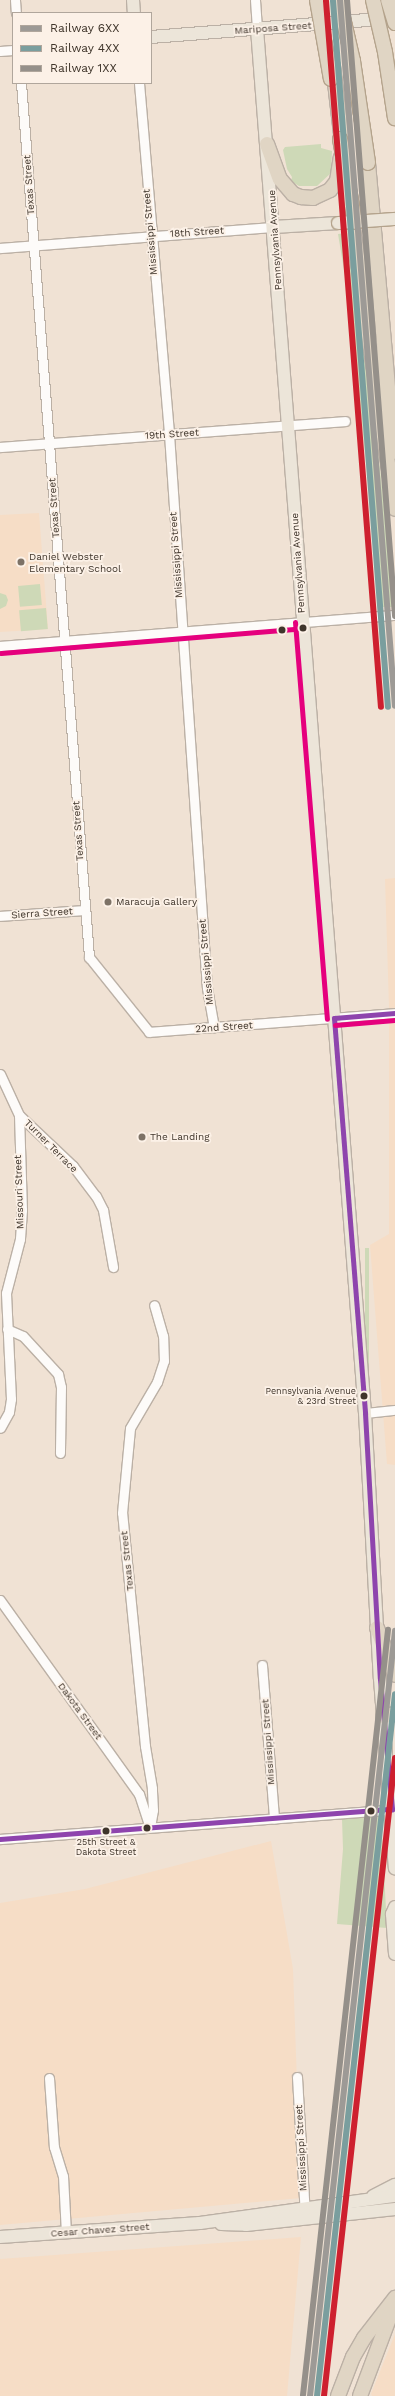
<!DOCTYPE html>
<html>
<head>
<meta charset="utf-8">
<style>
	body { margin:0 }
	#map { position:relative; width:395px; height:2396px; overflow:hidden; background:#f0e2d4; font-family:"Work Sans",sans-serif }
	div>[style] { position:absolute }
	.built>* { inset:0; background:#f6ddc6 }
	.green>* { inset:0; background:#ced9b7; transform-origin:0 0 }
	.roads { filter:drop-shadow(1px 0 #bbb0a5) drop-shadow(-1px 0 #bbb0a5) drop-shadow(0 1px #bbb0a5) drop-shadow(0 -1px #bbb0a5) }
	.minor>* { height:9px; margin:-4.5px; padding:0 4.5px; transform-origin:4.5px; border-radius:4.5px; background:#fdfbf9 }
	.major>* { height:12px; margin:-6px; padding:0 6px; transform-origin:6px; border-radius:6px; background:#ece5d9 }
	.highway>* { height:14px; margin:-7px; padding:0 7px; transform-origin:7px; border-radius:7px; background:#e0d5c4 }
	.bridges { filter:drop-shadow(1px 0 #b4a38c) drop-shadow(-1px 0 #b4a38c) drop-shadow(0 1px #b4a38c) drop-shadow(0 -1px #b4a38c) }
	.major-bridge>* { height:12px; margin:-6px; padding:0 6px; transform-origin:6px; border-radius:6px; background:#ece5d9 }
	.highway-bridge>* { height:14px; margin:-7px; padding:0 7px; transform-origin:7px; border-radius:7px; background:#e0d5c4 }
	.bus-1>* { height:5px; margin:-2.5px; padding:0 2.5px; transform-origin:2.5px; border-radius:2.5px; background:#8e44ad }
	.bus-2>* { height:5px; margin:-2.5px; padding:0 2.5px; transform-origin:2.5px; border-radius:2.5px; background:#e5007d }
	.rail-1>* { height:6px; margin:-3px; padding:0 3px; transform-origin:3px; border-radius:3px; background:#9d9a96 }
	.rail-2>* { height:6px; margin:-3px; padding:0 3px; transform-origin:3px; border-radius:3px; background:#7a9e9e }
	.rail-3>* { height:6px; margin:-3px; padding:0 3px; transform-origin:3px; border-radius:3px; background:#95908a }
	.rail-4>* { height:6px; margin:-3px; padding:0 3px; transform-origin:3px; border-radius:3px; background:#ce202f }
	.dots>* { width:11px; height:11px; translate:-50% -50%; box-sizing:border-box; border:2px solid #fcf1e7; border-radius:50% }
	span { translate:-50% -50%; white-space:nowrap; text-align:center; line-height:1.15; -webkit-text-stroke:3.5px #fcf1e7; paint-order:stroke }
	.bus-label { font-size:9px; color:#3f352b }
	.right { translate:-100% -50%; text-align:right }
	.street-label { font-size:10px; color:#3f352b }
	.poi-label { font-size:10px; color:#3f352b }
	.left { translate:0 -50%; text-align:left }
	.legend { position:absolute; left:12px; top:12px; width:140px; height:72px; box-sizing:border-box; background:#fcf1e7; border:1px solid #b0a69c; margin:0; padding:5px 7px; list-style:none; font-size:12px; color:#3f352b }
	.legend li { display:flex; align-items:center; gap:8px; height:20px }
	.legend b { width:20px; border:1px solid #b0a69c }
</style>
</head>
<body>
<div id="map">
	<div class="built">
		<div style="clip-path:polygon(39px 513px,48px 629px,0 632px,0 515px)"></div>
		<div style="clip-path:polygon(395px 878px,395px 1465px,387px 1464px,370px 1245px,389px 1234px,389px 1007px,385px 879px)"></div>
		<div style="clip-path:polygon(271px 1841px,293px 1969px,301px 2198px,0 2225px,0 1903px,85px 1889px)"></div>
		<div style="clip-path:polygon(301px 2237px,287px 2396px,0 2396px,0 2259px)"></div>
		<div style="clip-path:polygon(395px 2334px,395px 2396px,372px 2396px,371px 2394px)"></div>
	</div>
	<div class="green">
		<div style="clip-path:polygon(321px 144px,321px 148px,332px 151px,331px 173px,317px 186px,299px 186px,291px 181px,292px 177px,287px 169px,283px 150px,285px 147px)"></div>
		<div style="clip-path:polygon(347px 233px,378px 451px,395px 607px,381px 607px,349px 300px,338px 234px)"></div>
		<div style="left:40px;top:584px;width:21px;height:22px;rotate:85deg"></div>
		<div style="clip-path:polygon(0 593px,6px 595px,8px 600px,6px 606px,0 609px)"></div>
		<div style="left:46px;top:608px;width:21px;height:27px;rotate:85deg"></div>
		<div style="left:365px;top:1248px;width:4px;height:149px"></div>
		<div style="clip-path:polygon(381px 1816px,387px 1928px,337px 1924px,343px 1849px,342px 1819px)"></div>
	</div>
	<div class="roads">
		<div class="minor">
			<div style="left:15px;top:0;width:13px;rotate:86deg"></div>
			<div style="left:255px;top:0;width:29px;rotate:86deg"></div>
			<div style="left:0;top:51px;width:13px;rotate:-4deg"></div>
			<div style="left:21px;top:83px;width:877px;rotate:85.55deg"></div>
			<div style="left:89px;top:957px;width:96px;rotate:51.3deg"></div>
			<div style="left:149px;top:1032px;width:247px;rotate:-4.4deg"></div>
			<div style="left:139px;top:83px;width:352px;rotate:85.1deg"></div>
			<div style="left:169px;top:434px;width:555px;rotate:86.08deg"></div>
			<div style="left:207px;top:988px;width:40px;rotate:80deg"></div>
			<div style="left:0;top:248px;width:275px;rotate:-4.4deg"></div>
			<div style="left:0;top:447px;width:346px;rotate:-4.3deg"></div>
			<div style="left:0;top:646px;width:396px;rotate:-4.5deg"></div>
			<div style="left:0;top:916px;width:84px;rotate:-4.1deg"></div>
			<div style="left:0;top:1074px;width:45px;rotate:65.1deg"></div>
			<div style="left:19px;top:1115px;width:95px;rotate:88.2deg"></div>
			<div style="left:22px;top:1210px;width:29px;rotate:94deg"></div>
			<div style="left:20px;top:1239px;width:56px;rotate:104.5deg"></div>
			<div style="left:6px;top:1293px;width:106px;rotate:87.3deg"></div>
			<div style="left:11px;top:1399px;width:13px;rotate:99deg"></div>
			<div style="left:9px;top:1412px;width:18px;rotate:119deg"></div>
			<div style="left:19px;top:1115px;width:74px;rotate:43.4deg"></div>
			<div style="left:73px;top:1166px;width:38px;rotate:53deg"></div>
			<div style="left:96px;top:1196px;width:16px;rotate:63deg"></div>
			<div style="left:103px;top:1210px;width:58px;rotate:80deg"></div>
			<div style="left:7px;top:1329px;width:17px;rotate:24deg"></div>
			<div style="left:23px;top:1336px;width:52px;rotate:47.4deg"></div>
			<div style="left:58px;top:1374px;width:13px;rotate:77deg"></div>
			<div style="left:61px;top:1387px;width:66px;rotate:90.9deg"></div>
			<div style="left:365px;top:1413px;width:30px;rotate:-6deg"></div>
			<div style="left:0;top:1600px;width:239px;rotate:54.4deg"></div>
			<div style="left:139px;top:1794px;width:32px;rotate:72deg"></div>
			<div style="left:262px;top:1665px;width:154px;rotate:85.5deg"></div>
			<div style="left:150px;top:1827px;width:17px;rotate:-80deg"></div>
			<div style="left:153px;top:1810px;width:22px;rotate:-93deg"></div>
			<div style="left:152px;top:1788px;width:43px;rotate:-99.5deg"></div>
			<div style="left:145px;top:1746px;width:234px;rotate:-95.6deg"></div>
			<div style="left:122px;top:1513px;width:85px;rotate:-84.6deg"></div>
			<div style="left:130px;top:1428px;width:53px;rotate:-59.6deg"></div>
			<div style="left:157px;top:1382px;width:22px;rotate:-72deg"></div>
			<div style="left:164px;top:1361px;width:25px;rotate:-92deg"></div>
			<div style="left:163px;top:1336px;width:32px;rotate:-106deg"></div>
			<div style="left:0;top:1839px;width:396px;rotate:-4.3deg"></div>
			<div style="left:297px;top:2077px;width:137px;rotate:86.7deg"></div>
			<div style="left:49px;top:2078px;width:69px;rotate:85.9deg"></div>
			<div style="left:54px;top:2147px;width:30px;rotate:73deg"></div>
			<div style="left:63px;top:2176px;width:57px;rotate:87deg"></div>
		</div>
		<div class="major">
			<div style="left:133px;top:0;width:13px;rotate:86deg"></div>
			<div style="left:257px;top:29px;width:1388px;rotate:85.54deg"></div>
			<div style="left:365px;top:1413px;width:266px;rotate:86.8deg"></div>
			<div style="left:380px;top:1679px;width:190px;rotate:85.5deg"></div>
			<div style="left:151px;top:37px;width:245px;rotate:-4.5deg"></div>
			<div style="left:274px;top:227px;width:64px;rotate:-3.6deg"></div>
			<div style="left:395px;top:1907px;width:8px;rotate:113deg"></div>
			<div style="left:392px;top:1914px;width:40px;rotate:85.7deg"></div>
			<div style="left:373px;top:2196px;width:25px;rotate:-27deg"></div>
			<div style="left:221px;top:2224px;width:25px;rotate:2deg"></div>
			<div style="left:246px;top:2225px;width:150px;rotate:-6.1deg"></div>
			<div style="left:0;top:2237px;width:200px;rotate:-4deg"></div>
			<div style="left:200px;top:2223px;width:197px;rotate:-7.9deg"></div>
		</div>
		<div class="highway">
			<div style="left:333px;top:66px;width:86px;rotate:83.3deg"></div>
			<div style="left:267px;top:144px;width:37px;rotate:70deg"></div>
			<div style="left:280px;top:179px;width:20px;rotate:49deg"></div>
			<div style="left:293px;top:194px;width:9px;rotate:21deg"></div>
			<div style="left:301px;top:197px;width:12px;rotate:5deg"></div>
			<div style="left:313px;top:198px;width:19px;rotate:-25deg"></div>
			<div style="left:330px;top:190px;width:11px;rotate:-52deg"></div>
			<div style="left:337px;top:181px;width:24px;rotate:-81deg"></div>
			<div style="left:368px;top:163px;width:290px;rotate:84.9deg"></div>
			<div style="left:350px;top:209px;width:303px;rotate:81.5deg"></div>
			<div style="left:377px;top:1628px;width:50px;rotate:69deg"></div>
			<div style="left:383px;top:1716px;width:12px;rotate:-9deg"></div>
			<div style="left:338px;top:2396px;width:42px;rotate:-69deg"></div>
			<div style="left:353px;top:2357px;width:22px;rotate:-60deg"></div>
			<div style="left:364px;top:2338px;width:51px;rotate:-52.2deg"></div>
			<div style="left:360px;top:2396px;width:99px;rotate:-69.4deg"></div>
		</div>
	</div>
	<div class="bridges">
		<div class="major-bridge">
			<div style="left:338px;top:223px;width:57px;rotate:-4deg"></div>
		</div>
		<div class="highway-bridge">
			<div style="left:317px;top:0;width:80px;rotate:80deg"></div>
			<div style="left:339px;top:0;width:63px;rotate:77.1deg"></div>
			<div style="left:353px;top:61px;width:103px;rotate:81.6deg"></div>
			<div style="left:373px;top:0;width:53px;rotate:77deg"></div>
			<div style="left:385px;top:52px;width:67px;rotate:81.4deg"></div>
			<div style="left:388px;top:0;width:24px;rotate:73deg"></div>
			<div style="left:340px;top:139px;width:84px;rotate:79.8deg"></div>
		</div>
	</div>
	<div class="bus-1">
		<div style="left:334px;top:1018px;width:396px;rotate:85.5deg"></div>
		<div style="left:365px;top:1413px;width:266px;rotate:86.8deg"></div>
		<div style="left:380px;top:1679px;width:131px;rotate:84.7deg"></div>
		<div style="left:334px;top:1018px;width:61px;rotate:-4.7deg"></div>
		<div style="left:0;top:1839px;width:393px;rotate:-4.4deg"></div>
	</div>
	<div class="bus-2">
		<div style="left:295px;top:622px;width:398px;rotate:85.4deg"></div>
		<div style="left:1px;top:653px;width:303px;rotate:-4.7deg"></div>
		<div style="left:335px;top:1025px;width:60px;rotate:-4.8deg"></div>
	</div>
	<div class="rail-1">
		<div style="left:340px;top:0;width:708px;rotate:85.55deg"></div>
		<div style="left:310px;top:2396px;width:770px;rotate:-83.66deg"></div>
	</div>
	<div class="rail-2">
		<div style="left:333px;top:1px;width:708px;rotate:85.55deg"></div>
		<div style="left:317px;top:2396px;width:706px;rotate:-83.66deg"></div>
	</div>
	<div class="rail-3">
		<div style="left:347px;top:0;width:618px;rotate:85.54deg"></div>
		<div style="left:303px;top:2395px;width:770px;rotate:-83.66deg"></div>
	</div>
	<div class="rail-4">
		<div style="left:326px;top:1px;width:708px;rotate:85.55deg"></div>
		<div style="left:324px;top:2396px;width:642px;rotate:-83.65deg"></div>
	</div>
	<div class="dots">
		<div style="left:21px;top:562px;background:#7d7266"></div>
		<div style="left:303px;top:628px;background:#3f352b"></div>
		<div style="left:282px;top:630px;background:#3f352b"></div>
		<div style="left:108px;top:902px;background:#7d7266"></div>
		<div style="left:142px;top:1137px;background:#7d7266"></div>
		<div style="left:364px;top:1396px;background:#3f352b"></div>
		<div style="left:371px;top:1811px;background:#3f352b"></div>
		<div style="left:147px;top:1828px;background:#3f352b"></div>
		<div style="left:106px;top:1831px;background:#3f352b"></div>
	</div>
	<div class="bus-label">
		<span class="right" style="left:356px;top:1396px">Pennsylvania Avenue<br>&amp; 23rd Street</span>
		<span style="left:106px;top:1847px">25th Street &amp;<br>Dakota Street</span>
	</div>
	<div class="street-label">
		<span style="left:273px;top:28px;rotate:-4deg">Mariposa Street</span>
		<span style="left:29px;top:185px;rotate:-94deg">Texas Street</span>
		<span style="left:150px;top:232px;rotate:-95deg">Mississippi Street</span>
		<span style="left:197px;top:232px;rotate:-4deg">18th Street</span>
		<span style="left:275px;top:240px;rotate:-94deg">Pennsylvania Avenue</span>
		<span style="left:172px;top:434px;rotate:-4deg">19th Street</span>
		<span style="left:54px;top:508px;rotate:-94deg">Texas Street</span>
		<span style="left:176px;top:555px;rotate:-94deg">Mississippi Street</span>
		<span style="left:298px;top:563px;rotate:-94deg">Pennsylvania Avenue</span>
		<span style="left:78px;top:831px;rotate:-94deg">Texas Street</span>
		<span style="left:42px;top:913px;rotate:-4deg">Sierra Street</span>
		<span style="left:206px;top:962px;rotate:-95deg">Mississippi Street</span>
		<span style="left:224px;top:1027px;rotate:-4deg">22nd Street</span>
		<span style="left:51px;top:1146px;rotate:45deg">Turner Terrace</span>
		<span style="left:19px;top:1192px;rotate:-92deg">Missouri Street</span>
		<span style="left:127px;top:1561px;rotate:-96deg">Texas Street</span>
		<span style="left:80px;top:1711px;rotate:54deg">Dakota Street</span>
		<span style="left:268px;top:1742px;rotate:-94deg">Mississippi Street</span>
		<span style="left:301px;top:2148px;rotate:-93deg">Mississippi Street</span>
		<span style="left:100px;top:2230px;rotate:-4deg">Cesar Chavez Street</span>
	</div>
	<div class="poi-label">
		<span class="left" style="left:29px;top:562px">Daniel Webster<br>Elementary School</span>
		<span class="left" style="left:116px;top:902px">Maracuja Gallery</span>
		<span class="left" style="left:150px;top:1137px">The Landing</span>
	</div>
	<ul class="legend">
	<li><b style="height:5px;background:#9d9a96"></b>Railway 6XX</li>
	<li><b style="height:5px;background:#7a9e9e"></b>Railway 4XX</li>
	<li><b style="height:5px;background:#95908a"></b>Railway 1XX</li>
	</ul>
</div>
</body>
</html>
